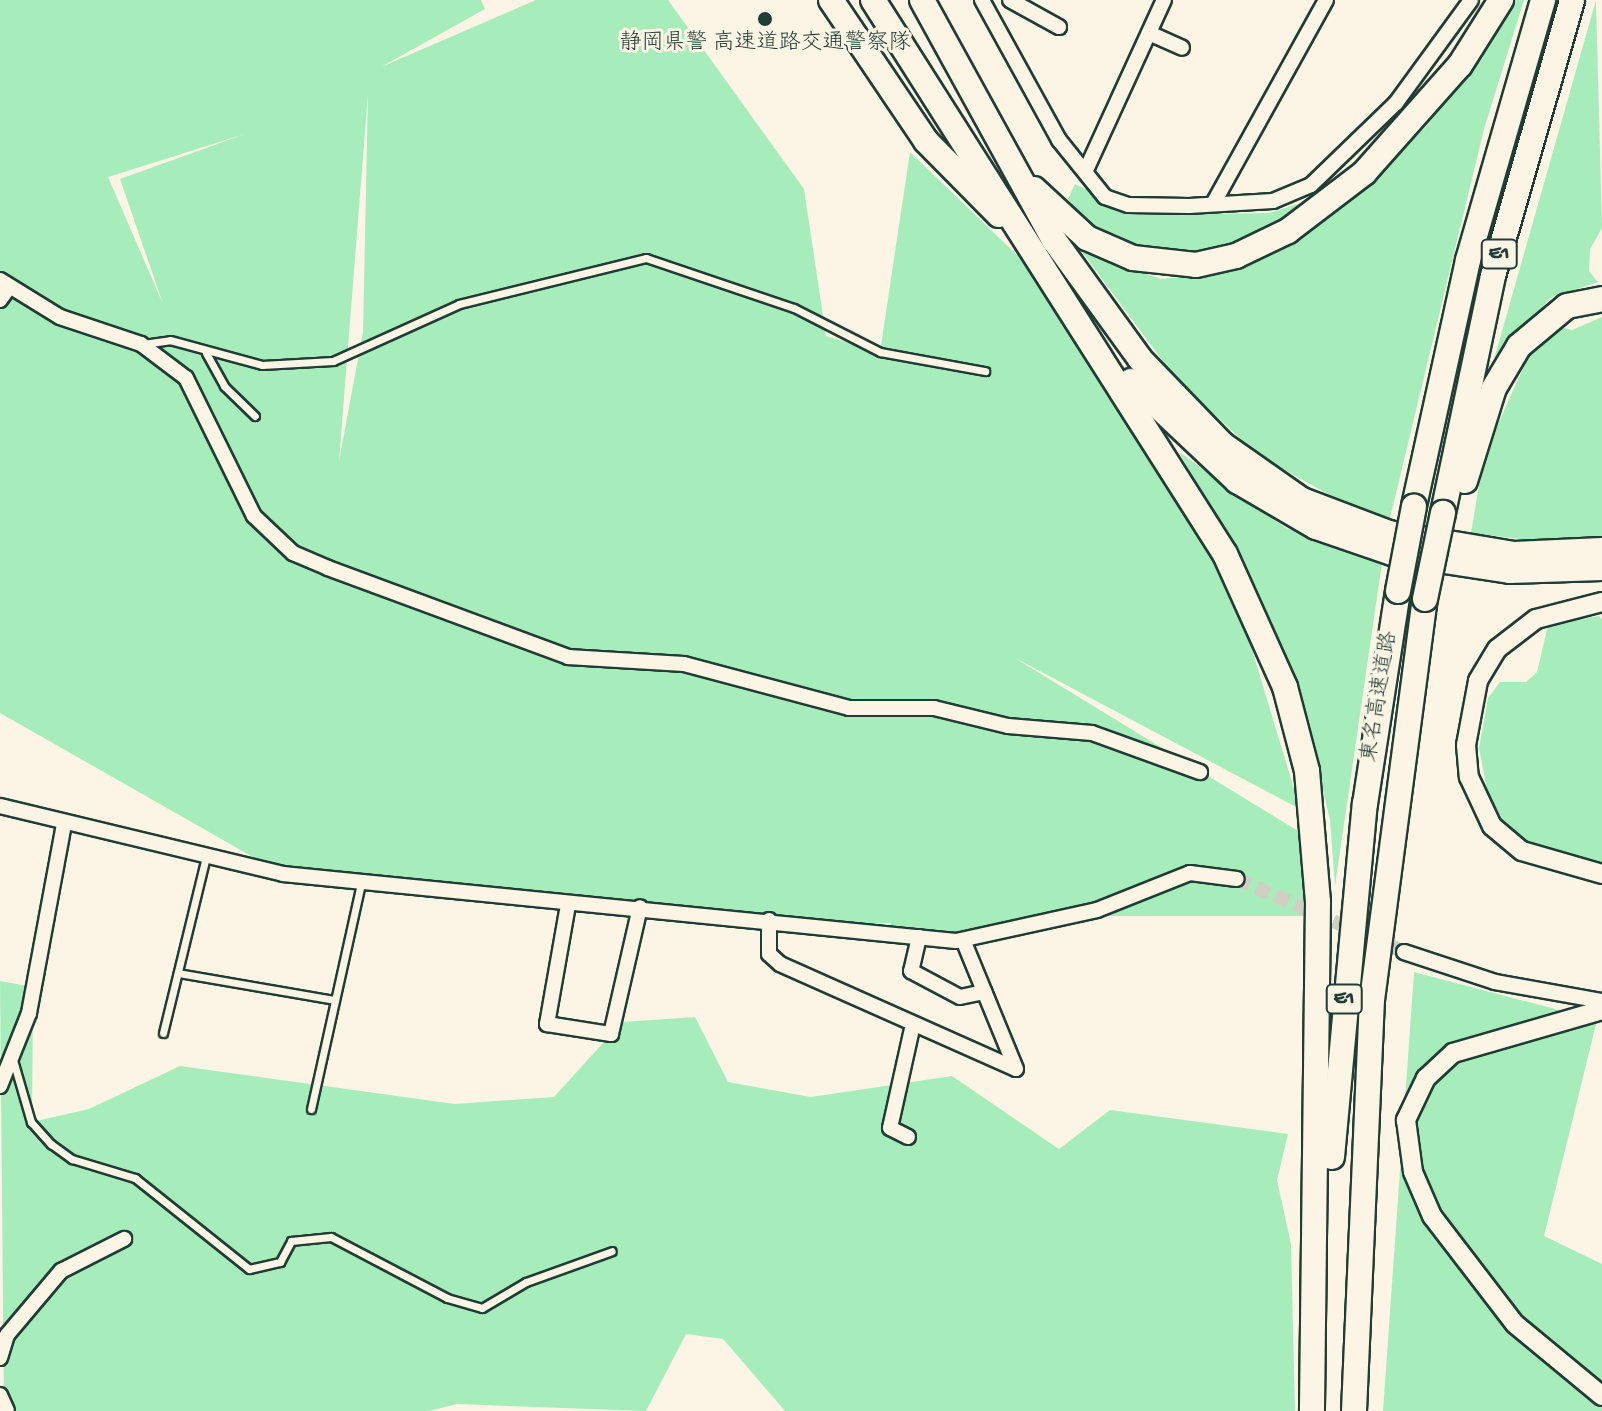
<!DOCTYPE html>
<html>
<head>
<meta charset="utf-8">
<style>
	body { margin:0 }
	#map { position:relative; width:1602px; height:1411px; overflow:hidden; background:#fcf5e5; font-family:"Gochi Hand","Klee One",sans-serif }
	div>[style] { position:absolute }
	.green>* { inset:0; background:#a6edbb }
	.street-tunnel>* { height:14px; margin-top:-7px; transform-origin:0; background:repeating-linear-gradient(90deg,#d0d0c2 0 14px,transparent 0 21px) }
	.roads { filter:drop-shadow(2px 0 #1f3d34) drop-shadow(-2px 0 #1f3d34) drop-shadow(0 2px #1f3d34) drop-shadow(0 -2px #1f3d34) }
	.lane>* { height:7px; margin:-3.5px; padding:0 3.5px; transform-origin:3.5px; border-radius:3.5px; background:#fcf5e5 }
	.street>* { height:14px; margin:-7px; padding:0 7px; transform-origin:7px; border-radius:7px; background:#fcf5e5 }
	.secondary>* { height:18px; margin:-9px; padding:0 9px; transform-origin:9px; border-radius:9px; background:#fcf5e5 }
	.highway>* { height:24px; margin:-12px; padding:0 12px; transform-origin:12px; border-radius:12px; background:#fcf5e5 }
	.bridges { filter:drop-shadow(2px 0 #1f3d34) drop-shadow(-2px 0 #1f3d34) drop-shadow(0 2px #1f3d34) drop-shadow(0 -2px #1f3d34) }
	.highway-bridge>* { height:24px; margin:-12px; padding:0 12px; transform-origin:12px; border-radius:12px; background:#fcf5e5 }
	.dots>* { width:22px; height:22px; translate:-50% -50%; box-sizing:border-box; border:4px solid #fcf5e5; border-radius:50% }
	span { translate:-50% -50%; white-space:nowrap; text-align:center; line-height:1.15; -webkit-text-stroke:6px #fcf5e5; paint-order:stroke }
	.shield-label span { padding:2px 6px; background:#fcf5e5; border:2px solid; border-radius:6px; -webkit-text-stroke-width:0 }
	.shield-label { font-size:20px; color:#1f3d34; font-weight:700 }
	.poi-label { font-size:22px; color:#1f3d34 }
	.street-label { font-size:22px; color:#1f3d34 }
</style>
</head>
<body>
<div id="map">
	<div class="green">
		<div style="clip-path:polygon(evenodd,0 0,481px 0,485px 9px,381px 67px,536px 0,668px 0,804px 189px,826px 336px,880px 352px,910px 152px,1070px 306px,1235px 593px,1300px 809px,1013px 657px,1303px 834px,1304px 916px,1048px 916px,966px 939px,890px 933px,891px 923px,799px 924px,283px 874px,0 713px,0 0,368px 93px,363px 332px,339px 461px,368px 94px,368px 93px,0 0,245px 134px,120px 179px,163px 304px,108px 177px,245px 134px)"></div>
		<div style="clip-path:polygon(1513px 0,1524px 0,1484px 129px,1390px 518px,1353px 508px,1258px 455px,1176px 379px,1080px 249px,1161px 279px,1192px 276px,1302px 234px,1426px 127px)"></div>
		<div style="clip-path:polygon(1596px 0,1602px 228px,1590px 249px,1589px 271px,1598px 282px,1550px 298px,1491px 370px)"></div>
		<div style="clip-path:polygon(1075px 184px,1142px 215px,1269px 213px,1311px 200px,1241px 244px,1168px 256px,1112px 241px,1087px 224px,1068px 199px)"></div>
		<div style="clip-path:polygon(1602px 317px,1602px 537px,1561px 544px,1471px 533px,1484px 455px,1530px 353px,1557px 326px,1572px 330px)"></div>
		<div style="clip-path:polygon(1179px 452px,1286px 528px,1382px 563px,1335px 886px,1330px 820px,1300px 693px,1256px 587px)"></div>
		<div style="clip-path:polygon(1599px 616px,1602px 619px,1602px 865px,1530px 846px,1491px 811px,1479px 748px,1488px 698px,1500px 682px,1526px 682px,1537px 672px,1548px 625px)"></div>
		<div style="clip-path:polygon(1414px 972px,1597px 1020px,1544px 1236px,1602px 1264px,1602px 1411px,1383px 1411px)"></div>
		<div style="clip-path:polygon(0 981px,33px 987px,32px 1122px,89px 1109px,180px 1066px,455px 1104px,554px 1097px,622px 1022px,695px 1017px,728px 1082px,811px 1097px,952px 1076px,1059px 1149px,1110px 1110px,1288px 1134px,1277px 1180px,1291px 1244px,1295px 1411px,785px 1411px,723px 1339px,686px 1334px,646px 1411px,457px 1404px,429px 1411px,4px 1411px)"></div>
	</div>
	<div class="street-tunnel">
		<div style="left:1237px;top:879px;width:182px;rotate:23.6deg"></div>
	</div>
	<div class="roads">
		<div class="lane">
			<div style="left:143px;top:344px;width:27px;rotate:-8deg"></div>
			<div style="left:170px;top:340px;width:95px;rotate:15.2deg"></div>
			<div style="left:262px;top:365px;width:71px;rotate:-3.2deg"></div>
			<div style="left:333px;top:361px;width:138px;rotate:-24.3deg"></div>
			<div style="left:459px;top:304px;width:193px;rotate:-13.8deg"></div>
			<div style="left:646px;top:258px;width:156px;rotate:18.7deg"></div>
			<div style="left:794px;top:308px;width:97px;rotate:27.1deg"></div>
			<div style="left:880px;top:352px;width:107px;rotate:10.3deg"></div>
			<div style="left:206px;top:353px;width:38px;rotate:61deg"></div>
			<div style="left:224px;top:386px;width:43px;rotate:44.1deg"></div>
			<div style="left:178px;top:973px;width:159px;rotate:9.8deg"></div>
			<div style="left:163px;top:1033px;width:182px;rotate:-76.3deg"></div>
			<div style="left:13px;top:1060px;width:65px;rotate:73.8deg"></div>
			<div style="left:31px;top:1122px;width:30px;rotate:48deg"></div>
			<div style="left:51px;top:1144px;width:26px;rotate:36deg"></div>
			<div style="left:72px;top:1159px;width:66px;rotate:16.8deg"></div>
			<div style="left:135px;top:1178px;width:146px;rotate:38.6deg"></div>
			<div style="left:249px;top:1269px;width:32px;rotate:-13deg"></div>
			<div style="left:280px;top:1262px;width:24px;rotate:-62deg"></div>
			<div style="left:291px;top:1241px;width:40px;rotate:-5.7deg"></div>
			<div style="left:331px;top:1237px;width:131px;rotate:27.7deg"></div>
			<div style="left:447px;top:1298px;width:36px;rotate:16deg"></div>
			<div style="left:482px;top:1308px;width:51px;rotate:-30.6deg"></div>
			<div style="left:526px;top:1282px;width:91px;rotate:-19.8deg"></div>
			<div style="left:311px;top:1109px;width:230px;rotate:-77.5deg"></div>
		</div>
		<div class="street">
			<div style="left:982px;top:0;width:160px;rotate:61.2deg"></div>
			<div style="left:1059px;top:140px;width:73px;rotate:51.1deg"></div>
			<div style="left:1105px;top:197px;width:24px;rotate:19deg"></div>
			<div style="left:1128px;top:205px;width:61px;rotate:0.9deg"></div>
			<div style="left:1189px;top:206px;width:84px;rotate:-3.4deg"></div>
			<div style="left:1273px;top:201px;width:41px;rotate:-22.8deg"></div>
			<div style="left:1311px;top:185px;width:118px;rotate:-44deg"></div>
			<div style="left:1396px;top:103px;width:127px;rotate:-53.9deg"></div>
			<div style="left:1010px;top:0;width:56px;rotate:28.9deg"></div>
			<div style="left:1149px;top:33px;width:36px;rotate:24deg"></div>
			<div style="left:1086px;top:170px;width:187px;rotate:-65.4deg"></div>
			<div style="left:1213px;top:204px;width:233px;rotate:-61deg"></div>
			<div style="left:0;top:280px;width:70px;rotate:31.7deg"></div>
			<div style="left:60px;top:317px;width:85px;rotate:18.4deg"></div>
			<div style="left:141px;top:344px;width:56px;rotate:37.1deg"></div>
			<div style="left:186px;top:378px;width:154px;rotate:63.8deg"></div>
			<div style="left:254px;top:516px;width:54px;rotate:43.5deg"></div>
			<div style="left:293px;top:553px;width:38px;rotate:23deg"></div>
			<div style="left:328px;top:568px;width:256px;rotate:20.3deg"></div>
			<div style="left:568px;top:657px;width:116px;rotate:3.5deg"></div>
			<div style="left:684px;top:664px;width:171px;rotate:14.9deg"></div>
			<div style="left:849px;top:708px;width:85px"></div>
			<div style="left:934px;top:708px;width:76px;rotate:13.7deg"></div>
			<div style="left:1008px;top:726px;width:84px;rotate:4.8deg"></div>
			<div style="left:1092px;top:733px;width:115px;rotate:19.9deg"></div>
			<div style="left:0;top:300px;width:16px;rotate:-55deg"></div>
			<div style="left:0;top:806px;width:291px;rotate:13.5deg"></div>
			<div style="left:283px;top:874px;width:676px;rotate:5.69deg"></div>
			<div style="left:956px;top:941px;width:144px;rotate:-12.4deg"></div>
			<div style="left:1097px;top:910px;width:100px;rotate:-21.7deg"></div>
			<div style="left:1190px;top:873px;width:47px;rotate:7.3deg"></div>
			<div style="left:568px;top:905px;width:121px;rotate:100deg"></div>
			<div style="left:547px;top:1024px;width:65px;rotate:8.9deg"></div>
			<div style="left:611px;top:1034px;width:130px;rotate:-77.1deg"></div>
			<div style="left:769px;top:920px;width:34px;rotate:90deg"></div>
			<div style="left:769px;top:954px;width:15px;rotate:42deg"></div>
			<div style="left:780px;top:964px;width:258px;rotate:24deg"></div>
			<div style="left:1016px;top:1069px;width:139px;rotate:-112.3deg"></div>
			<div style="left:919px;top:937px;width:35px;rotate:103deg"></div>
			<div style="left:911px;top:971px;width:55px;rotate:28deg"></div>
			<div style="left:960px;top:997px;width:25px;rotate:-12deg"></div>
			<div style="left:1404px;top:952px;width:96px;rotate:18.2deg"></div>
			<div style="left:1495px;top:982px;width:109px;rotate:10.1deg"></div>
			<div style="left:0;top:1086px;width:79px;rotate:-68.3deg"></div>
			<div style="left:29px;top:1013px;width:192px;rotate:-79.5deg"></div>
			<div style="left:908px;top:1137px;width:20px;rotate:-153deg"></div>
			<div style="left:890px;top:1128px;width:107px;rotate:-77.5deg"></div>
			<div style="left:0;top:1358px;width:24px;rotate:-73deg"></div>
			<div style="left:7px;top:1335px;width:84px;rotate:-49.8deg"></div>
			<div style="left:61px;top:1271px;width:71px;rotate:-26.9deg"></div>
			<div style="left:0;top:1395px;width:17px;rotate:66deg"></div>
		</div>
		<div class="secondary">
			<div style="left:1602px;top:602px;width:68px;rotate:165.6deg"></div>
			<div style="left:1536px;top:619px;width:49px;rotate:142.4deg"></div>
			<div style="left:1497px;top:649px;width:37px;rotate:121deg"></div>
			<div style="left:1478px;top:681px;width:65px;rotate:100.6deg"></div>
			<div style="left:1466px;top:745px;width:32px;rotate:85deg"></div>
			<div style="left:1469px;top:777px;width:54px;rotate:64.9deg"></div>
			<div style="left:1492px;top:826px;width:39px;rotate:40deg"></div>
			<div style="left:1522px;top:851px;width:83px;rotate:16deg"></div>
			<div style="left:1602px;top:1010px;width:155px;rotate:163.9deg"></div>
			<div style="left:1453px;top:1053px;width:37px;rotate:137deg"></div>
			<div style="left:1426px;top:1078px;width:47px;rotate:115.5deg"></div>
			<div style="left:1406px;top:1120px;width:52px;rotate:82.3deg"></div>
			<div style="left:1413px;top:1172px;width:48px;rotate:66.6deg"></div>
			<div style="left:1432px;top:1216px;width:136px;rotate:52.5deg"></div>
			<div style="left:1515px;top:1324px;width:113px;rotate:39.6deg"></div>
		</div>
		<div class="highway">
			<div style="left:831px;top:0;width:170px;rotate:56deg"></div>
			<div style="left:926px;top:141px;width:104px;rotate:45.4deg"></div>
			<div style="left:873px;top:0;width:656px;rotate:57.57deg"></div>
			<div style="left:1225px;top:554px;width:146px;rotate:65.7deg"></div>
			<div style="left:1285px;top:687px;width:87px;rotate:75.3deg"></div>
			<div style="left:1307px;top:771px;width:131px;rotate:85.2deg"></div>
			<div style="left:1318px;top:902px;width:509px;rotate:90.68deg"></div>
			<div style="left:922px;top:0;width:274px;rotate:61.2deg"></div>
			<div style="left:1054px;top:240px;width:147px;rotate:54.1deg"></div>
			<div style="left:1140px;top:359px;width:118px;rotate:46deg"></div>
			<div style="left:1222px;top:444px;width:98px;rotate:35deg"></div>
			<div style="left:1302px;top:500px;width:93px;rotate:20.8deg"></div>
			<div style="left:1389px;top:533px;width:127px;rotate:9.5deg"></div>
			<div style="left:1514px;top:554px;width:88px;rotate:-2.6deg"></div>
			<div style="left:1034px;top:189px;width:72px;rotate:42.8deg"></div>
			<div style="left:1087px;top:238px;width:50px;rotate:23.5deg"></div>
			<div style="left:1133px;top:258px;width:63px;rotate:6.3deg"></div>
			<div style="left:1196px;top:265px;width:41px;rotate:-12.7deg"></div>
			<div style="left:1236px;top:256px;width:58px;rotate:-25.7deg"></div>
			<div style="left:1288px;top:231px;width:96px;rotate:-37.3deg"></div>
			<div style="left:1364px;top:173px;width:144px;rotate:-48.4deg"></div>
			<div style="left:1460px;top:65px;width:77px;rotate:-57.8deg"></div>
			<div style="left:1131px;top:381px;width:146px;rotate:43.3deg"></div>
			<div style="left:1237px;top:481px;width:91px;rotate:30.2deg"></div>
			<div style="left:1316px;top:527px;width:80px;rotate:18.9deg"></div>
			<div style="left:1392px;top:553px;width:119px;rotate:8.7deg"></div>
			<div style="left:1510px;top:571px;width:92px;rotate:-1.9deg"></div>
			<div style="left:1465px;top:481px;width:97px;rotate:-72.7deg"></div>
			<div style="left:1494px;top:388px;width:49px;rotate:-59.2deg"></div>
			<div style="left:1519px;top:346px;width:62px;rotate:-39.8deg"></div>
			<div style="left:1567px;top:306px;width:36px;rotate:-11deg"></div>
			<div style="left:1414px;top:506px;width:252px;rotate:-77.6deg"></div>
			<div style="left:1468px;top:260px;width:271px;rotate:-73.9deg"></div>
			<div style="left:1443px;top:513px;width:242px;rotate:-78.1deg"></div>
			<div style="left:1493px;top:276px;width:287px;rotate:-74deg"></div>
			<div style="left:1332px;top:1157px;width:355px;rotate:-84.7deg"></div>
			<div style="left:1365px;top:804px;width:216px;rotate:-81.2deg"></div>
			<div style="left:1354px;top:1411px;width:411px;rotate:-87.5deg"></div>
			<div style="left:1372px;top:1000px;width:404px;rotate:-82.5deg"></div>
		</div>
	</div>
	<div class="bridges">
		<div class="highway-bridge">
			<div style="left:1398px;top:591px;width:86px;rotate:-79.3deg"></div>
			<div style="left:1425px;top:599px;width:88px;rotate:-78.2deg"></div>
		</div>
	</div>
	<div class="dots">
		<div style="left:765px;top:19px;background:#1f3d34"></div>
	</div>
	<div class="shield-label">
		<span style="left:1499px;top:254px">E1</span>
		<span style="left:1344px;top:999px">E1</span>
	</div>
	<div class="poi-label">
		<span style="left:765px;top:45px">静岡県警 高速道路交通警察隊</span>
	</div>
	<div class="street-label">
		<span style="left:1381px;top:697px;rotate:-81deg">東名高速道路</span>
	</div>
</div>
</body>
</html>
